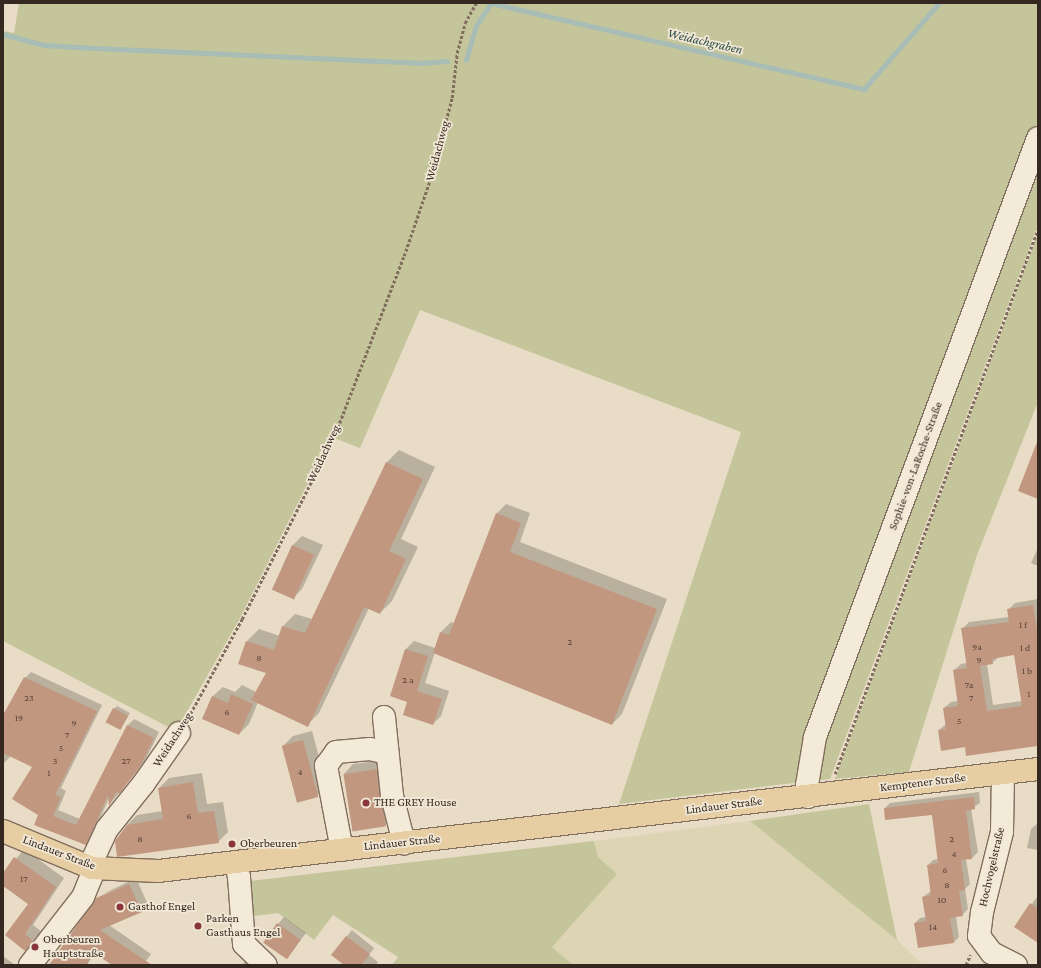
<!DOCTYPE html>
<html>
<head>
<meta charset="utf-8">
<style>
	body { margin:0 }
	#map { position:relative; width:1041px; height:968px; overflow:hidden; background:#e9dcc6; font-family:"Crimson Pro",serif }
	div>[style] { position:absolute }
	.farmland>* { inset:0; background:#ddd4b4 }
	.green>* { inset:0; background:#c4c59b }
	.shadow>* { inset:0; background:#0003 }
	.stream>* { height:4.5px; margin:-2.25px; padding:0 2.25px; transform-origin:2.25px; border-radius:2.25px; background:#a7bdb5 }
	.building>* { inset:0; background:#c29780; transform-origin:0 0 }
	.path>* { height:2.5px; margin-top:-1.25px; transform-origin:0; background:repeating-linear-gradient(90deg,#826e5e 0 3px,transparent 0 5px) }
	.roads { filter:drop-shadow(1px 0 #826e5e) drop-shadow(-1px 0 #826e5e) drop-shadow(0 1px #826e5e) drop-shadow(0 -1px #826e5e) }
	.minor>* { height:22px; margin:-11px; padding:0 11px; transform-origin:11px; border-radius:11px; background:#f4ead8 }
	.major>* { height:22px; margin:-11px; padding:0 11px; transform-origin:11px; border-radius:11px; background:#e7cda2 }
	.dots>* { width:11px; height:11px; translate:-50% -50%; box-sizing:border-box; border:2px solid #f1e7d5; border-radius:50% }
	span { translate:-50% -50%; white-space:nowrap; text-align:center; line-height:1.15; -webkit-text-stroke:3.5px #f1e7d5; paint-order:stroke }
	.number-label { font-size:10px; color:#584438 }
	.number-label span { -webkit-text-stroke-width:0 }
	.street-label { font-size:12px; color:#342820 }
	.poi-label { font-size:12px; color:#342820 }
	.left { translate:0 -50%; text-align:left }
	.water-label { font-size:13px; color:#31524d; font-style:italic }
	.frame { position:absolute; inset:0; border:4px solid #342820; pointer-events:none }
</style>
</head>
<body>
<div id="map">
	<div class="farmland">
		<div style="clip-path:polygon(750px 821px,897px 940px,923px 965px,573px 965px,552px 947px,617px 874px,598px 857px,594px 841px)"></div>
	</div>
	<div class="green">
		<div style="clip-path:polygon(19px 3px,1038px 3px,1038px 121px,802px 782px,619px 804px,741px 432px,420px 310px,360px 448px,331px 437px,240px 618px,176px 731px,3px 641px,3px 31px,14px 33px)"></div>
		<div style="clip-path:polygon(1038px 152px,1038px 225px,830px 779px,812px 781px,819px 739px)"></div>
		<div style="clip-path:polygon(1038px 234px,1038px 402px,977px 555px,909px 772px,835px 779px)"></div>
		<div style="clip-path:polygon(869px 804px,897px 940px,750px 821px)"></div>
		<div style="clip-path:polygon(594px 841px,598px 857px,617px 874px,552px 947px,573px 965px,392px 965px,398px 957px,333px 915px,314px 940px,278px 913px,245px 917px,241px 882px)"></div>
	</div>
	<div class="shadow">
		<div style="clip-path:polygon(399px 450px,435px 467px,401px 539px,418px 547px,392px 601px,380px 613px,369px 608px,319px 713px,307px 725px,258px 702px,249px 724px,239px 734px,213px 696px,223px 687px,235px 692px,242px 685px,256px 692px,268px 673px,247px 641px,259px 629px,280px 636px,283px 626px,295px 614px,312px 619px,387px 462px)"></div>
		<div style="clip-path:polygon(506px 504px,530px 513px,520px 542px,667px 599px,622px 714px,612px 724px,435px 652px,425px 683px,449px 691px,441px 716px,433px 724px,409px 702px,391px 696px,406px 649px,414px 641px,435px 648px,441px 632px,451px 622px,455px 624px,496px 514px)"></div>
		<div style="clip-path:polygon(302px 536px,323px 545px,302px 589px,293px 598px,272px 589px,293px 545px)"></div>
		<div style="clip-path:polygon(1038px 548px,1038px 566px,1031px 563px)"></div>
		<div style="clip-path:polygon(evenodd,1038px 599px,1038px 745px,966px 746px,939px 730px,946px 724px,944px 708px,951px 702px,958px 701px,954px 670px,961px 664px,967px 663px,962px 629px,969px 622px,1009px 617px,1008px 610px,1015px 603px,1038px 599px,1015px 654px,1022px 701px,993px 705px,987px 664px,992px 663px,999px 657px,1015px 654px)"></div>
		<div style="clip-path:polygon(31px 672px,102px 705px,61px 788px,66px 791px,58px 810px,80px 819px,128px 725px,134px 719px,159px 732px,145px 761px,110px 804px,109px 798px,91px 838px,85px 844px,39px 815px,33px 767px,11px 756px,3px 764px,3px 721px,25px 678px)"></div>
		<div style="clip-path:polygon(117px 706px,130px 713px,121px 728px,114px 709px)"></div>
		<div style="clip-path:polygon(312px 731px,327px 787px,317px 796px,283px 746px,293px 736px)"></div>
		<div style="clip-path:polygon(386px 760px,395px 815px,386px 825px,344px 774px,353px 764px)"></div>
		<div style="clip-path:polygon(202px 773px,207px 804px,223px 802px,228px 832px,218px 842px,127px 825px,137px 815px,163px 811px,159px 788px,169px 778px)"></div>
		<div style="clip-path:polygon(979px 792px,980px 803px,971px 809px,978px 852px,972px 858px,966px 859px,970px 884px,965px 889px,968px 909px,962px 915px,956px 916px,959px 937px,954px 942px,915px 923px,920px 918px,926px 917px,923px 897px,931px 891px,928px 865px,933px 860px,939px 859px,932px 814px,885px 808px,890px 803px)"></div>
		<div style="clip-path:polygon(1038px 823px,1038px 850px,1027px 848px,1031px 829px)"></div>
		<div style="clip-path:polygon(24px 849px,64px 878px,33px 925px,41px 931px,25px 950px,6px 935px,30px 904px,3px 885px,3px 875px)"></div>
		<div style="clip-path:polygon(136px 878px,148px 905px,141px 912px,109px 925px,151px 954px,143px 965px,113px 965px,95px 953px,87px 965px,50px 965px,97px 898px,134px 883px,101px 895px)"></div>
		<div style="clip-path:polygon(1037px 897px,1038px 898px,1038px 938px,1015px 927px)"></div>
		<div style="clip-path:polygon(284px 917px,306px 933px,287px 958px,278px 924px)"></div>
		<div style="clip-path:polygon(352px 930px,374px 948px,369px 955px,378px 962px,376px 965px,345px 965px,332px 955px)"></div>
		<div style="clip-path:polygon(3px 956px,15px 965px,3px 965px)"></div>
		<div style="clip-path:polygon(245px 962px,248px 965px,242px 965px)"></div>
	</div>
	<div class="stream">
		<div style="left:3px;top:34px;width:42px;rotate:15deg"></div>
		<div style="left:44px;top:45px;width:50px;rotate:3.4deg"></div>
		<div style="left:94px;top:48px;width:325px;rotate:2.6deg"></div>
		<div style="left:419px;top:63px;width:28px;rotate:-4deg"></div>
		<div style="left:466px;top:60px;width:35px;rotate:-74deg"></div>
		<div style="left:476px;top:26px;width:27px;rotate:-57deg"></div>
		<div style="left:491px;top:3px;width:383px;rotate:13deg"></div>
		<div style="left:864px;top:89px;width:114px;rotate:-48.9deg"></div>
	</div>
	<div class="building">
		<div style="clip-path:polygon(1037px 442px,1038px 442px,1038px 499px,1018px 491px)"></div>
		<div style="clip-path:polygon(386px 462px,423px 479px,389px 551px,406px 559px,380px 614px,364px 607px,308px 727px,251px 700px,266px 673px,238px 664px,246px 641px,274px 650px,282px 626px,305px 633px)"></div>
		<div style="clip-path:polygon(496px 513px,521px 523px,510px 552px,657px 609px,612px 725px,433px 653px,440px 632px,449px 635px)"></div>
		<div style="left:292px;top:545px;width:24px;height:49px;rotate:24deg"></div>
		<div style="clip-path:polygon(evenodd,1033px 605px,1038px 636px,1038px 746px,966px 756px,965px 747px,941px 751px,938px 730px,946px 729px,943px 708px,958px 706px,953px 670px,967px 668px,961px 628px,1009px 622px,1007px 609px,1033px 605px,1014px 655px,1022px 706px,987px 711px,980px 666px,993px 664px,992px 659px,1014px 655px)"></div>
		<div style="clip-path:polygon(405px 649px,428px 656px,417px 691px,442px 699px,433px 725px,403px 715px,407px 702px,390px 696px)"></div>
		<div style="clip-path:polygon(24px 677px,97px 711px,55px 795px,61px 797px,53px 816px,76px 825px,127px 725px,154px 738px,139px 768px,119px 794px,116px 792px,109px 806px,108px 795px,86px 845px,34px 825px,38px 815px,12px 799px,32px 767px,3px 753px,3px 715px)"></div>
		<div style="clip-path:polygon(231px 694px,253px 704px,239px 735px,202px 719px,212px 696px,228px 703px)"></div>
		<div style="left:113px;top:708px;width:17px;height:16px;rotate:28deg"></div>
		<div style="left:303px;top:740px;width:59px;height:22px;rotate:75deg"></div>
		<div style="left:377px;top:769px;width:58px;height:34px;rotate:81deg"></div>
		<div style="clip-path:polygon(193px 782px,198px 813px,214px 811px,219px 843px,117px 857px,115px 841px,127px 825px,163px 819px,158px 788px)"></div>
		<div style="clip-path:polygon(974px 797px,975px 809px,966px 811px,972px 859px,961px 860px,965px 890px,959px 891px,963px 916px,950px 918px,954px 943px,918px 948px,914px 923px,926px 921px,922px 897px,931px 895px,927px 865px,938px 863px,932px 815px,885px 820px,884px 808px)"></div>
		<div style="clip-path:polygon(14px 857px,56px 887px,25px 934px,33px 941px,25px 951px,5px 935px,28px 904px,3px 886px,3px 873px)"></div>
		<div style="clip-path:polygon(129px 884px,142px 912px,100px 930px,152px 965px,112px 965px,94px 953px,86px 965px,49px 965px,96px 898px)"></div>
		<div style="clip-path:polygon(1030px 903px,1038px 908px,1038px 943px,1014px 927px)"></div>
		<div style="left:277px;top:923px;width:29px;height:24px;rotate:35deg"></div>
		<div style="clip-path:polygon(346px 936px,370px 954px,361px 965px,344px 965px,331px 955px)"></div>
	</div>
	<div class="path">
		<div style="left:188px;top:718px;width:113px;rotate:-61.4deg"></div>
		<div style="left:242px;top:619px;width:204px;rotate:-63.2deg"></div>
		<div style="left:334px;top:437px;width:194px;rotate:-68.9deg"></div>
		<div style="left:404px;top:256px;width:87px;rotate:-71.1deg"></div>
		<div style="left:432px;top:174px;width:79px;rotate:-75.3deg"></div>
		<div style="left:452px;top:98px;width:45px;rotate:-83.7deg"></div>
		<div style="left:457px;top:53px;width:31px;rotate:-75deg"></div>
		<div style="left:465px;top:23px;width:23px;rotate:-61deg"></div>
		<div style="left:835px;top:774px;width:582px;rotate:-69.57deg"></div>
		<div style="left:966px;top:965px;width:11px;rotate:-68deg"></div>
	</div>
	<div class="roads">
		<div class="minor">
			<div style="left:384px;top:717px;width:79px;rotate:84.2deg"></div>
			<div style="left:392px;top:796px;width:49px;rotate:75.7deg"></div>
			<div style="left:1003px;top:774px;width:58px;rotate:91deg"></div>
			<div style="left:1002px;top:832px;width:82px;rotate:104deg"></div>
			<div style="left:982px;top:912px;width:24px;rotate:97deg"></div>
			<div style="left:979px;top:936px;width:21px;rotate:53deg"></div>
			<div style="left:992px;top:953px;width:27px;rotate:27deg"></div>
			<div style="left:808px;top:797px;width:12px;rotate:-95deg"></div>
			<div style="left:807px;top:785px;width:49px;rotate:-80.5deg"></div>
			<div style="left:815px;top:737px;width:639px;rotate:-69.58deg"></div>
			<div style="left:342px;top:850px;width:86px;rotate:-100.8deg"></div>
			<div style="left:326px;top:766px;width:17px;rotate:-54deg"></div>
			<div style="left:336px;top:752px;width:34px;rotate:-5deg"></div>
			<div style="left:370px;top:749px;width:18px;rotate:13deg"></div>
			<div style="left:236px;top:862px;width:15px;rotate:79deg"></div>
			<div style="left:239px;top:877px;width:67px;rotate:85.7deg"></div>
			<div style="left:244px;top:944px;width:30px;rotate:44deg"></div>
			<div style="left:30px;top:965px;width:86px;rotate:-52.1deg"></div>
			<div style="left:83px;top:897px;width:22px;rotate:-68deg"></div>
			<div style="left:91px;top:877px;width:16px;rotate:-86deg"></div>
			<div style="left:92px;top:861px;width:35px;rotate:-65deg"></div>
			<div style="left:107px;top:829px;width:59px;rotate:-51.2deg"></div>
			<div style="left:144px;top:783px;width:61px;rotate:-55deg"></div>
		</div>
		<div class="major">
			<div style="left:3px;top:831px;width:96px;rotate:22.6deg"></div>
			<div style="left:92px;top:868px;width:66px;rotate:2.6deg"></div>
			<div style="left:158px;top:871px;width:886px;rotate:-6.61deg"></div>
		</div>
	</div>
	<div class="dots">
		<div style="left:366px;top:803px;background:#8a353c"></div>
		<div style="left:232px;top:844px;background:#8a353c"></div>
		<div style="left:120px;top:907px;background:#8a353c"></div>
		<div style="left:198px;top:926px;background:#8a353c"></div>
		<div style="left:35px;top:947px;background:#8a353c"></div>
	</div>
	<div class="number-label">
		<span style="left:1023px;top:625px">1 f</span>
		<span style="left:570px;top:642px">2</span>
		<span style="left:977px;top:647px">9a</span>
		<span style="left:1025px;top:648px">1 d</span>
		<span style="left:259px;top:658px">8</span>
		<span style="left:979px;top:660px">9</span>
		<span style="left:1027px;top:671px">1 b</span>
		<span style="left:408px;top:680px">2 a</span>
		<span style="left:969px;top:685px">7a</span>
		<span style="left:1029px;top:694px">1</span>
		<span style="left:29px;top:698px">23</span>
		<span style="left:971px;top:698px">7</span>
		<span style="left:227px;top:712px">6</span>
		<span style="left:19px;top:718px">19</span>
		<span style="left:959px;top:721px">5</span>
		<span style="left:74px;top:723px">9</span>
		<span style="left:67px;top:735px">7</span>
		<span style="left:61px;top:748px">5</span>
		<span style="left:55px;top:761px">3</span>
		<span style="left:126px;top:761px">27</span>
		<span style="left:300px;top:772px">4</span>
		<span style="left:49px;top:773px">1</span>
		<span style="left:189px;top:816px">6</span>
		<span style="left:140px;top:839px">8</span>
		<span style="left:952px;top:839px">2</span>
		<span style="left:954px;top:854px">4</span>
		<span style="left:945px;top:870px">6</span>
		<span style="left:24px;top:879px">17</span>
		<span style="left:947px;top:885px">8</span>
		<span style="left:942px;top:900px">10</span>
		<span style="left:933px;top:927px">14</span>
	</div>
	<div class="street-label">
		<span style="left:438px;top:151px;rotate:-75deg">Weidachweg</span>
		<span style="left:324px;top:454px;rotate:-65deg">Weidachweg</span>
		<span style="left:916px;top:466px;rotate:-70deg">Sophie-von-LaRoche-Straße</span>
		<span style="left:173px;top:740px;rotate:-57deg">Weidachweg</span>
		<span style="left:923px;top:783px;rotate:-7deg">Kemptener Straße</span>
		<span style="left:724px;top:806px;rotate:-7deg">Lindauer Straße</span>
		<span style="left:402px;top:843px;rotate:-6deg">Lindauer Straße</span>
		<span style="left:59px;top:853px;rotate:21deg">Lindauer Straße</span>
		<span style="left:992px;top:867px;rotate:-77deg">Hochvogelstraße</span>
	</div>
	<div class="poi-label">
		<span class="left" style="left:374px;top:803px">THE GREY House</span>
		<span class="left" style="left:240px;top:844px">Oberbeuren</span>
		<span class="left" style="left:128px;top:907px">Gasthof Engel</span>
		<span class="left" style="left:206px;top:926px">Parken<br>Gasthaus Engel</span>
		<span class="left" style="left:43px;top:947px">Oberbeuren<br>Hauptstraße</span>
	</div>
	<div class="water-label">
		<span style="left:705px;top:42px;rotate:13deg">Weidachgraben</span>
	</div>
	<div class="frame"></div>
</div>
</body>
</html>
